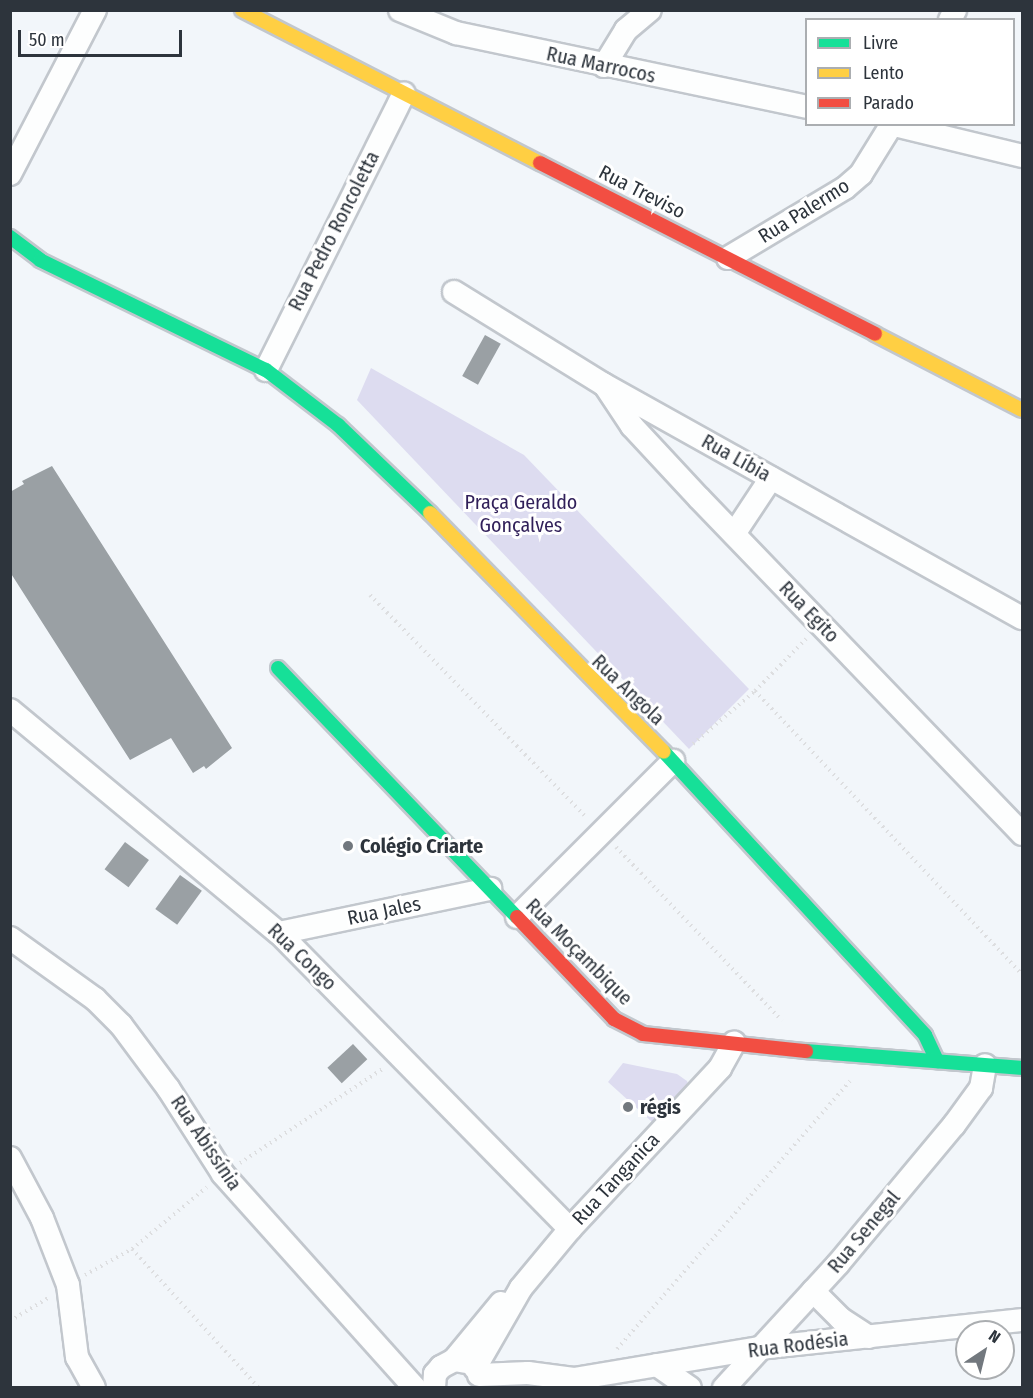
<!DOCTYPE html>
<html>
<head>
<meta charset="utf-8">
<style>
	body { margin:0 }
	#map { position:relative; width:1033px; height:1398px; overflow:hidden; background:#f2f6fa; font-family:"Fira Sans Condensed",sans-serif }
	div>[style] { position:absolute }
	.green>* { inset:0; background:#dddcf0 }
	.building>* { inset:0; background:#9aa0a4; transform-origin:0 0 }
	.path>* { height:4px; margin-top:-2px; transform-origin:0; background:repeating-linear-gradient(90deg,#dddee0 0 1.5px,transparent 0 6px) }
	.roads { filter:drop-shadow(2px 0 #c2c7cd) drop-shadow(-2px 0 #c2c7cd) drop-shadow(0 2px #c2c7cd) drop-shadow(0 -2px #c2c7cd) }
	.street>* { height:22px; margin:-11px; padding:0 11px; transform-origin:11px; border-radius:11px; background:#fdfefe }
	.fast>* { height:14px; margin:-7px; padding:0 7px; transform-origin:7px; border-radius:7px; background:#16e098 }
	.slow>* { height:14px; margin:-7px; padding:0 7px; transform-origin:7px; border-radius:7px; background:#ffcf43 }
	.jam>* { height:14px; margin:-7px; padding:0 7px; transform-origin:7px; border-radius:7px; background:#f24e42 }
	.dots>* { width:16px; height:16px; translate:-50% -50%; box-sizing:border-box; border:3px solid #fff; border-radius:50% }
	span { translate:-50% -50%; white-space:nowrap; text-align:center; line-height:1.15; -webkit-text-stroke:6px #fff; paint-order:stroke }
	.street-label { font-size:20px; color:#2d343c }
	.park-label { font-size:20px; color:#301f59 }
	.poi-label { font-size:20px; color:#2d343c; font-weight:700 }
	.left { translate:0 -50%; text-align:left }
	.frame { position:absolute; inset:0; border:12px solid #2d343c; pointer-events:none }
	.legend { position:absolute; left:805px; top:18px; width:210px; height:108px; box-sizing:border-box; background:#fff; border:2px solid #abaeb1; margin:0; padding:8px 10px; list-style:none; font-size:18px; color:#2d343c }
	.legend li { display:flex; align-items:center; gap:12px; height:30px }
	.legend b { width:30px; border:2px solid #abaeb1 }
	.north { position:absolute; left:955px; top:1320px; width:60px; height:60px; box-sizing:border-box; background:#fff; border:2px solid #abaeb1; border-radius:50%; rotate:35deg; font-size:16px; font-weight:700; line-height:24px; text-align:center; color:#2d343c }
	.north::after { content:''; display:block; margin:auto; width:21px; height:27px; background:#72787e; clip-path:polygon(50% 0,100% 100%,50% 72%,0 100%) }
	.scale { position:absolute; left:18px; top:30px; width:164px; height:27px; box-sizing:border-box; border:3px solid #2d343c; border-top:0; padding-left:8px; font-size:18px; line-height:21px; white-space:nowrap; color:#2d343c; -webkit-text-stroke:4px #fff; paint-order:stroke }
</style>
</head>
<body>
<div id="map">
	<div class="green">
		<div style="clip-path:polygon(371px 368px,524px 455px,749px 689px,689px 749px,357px 400px)"></div>
		<div style="clip-path:polygon(623px 1063px,677px 1074px,687px 1081px,689px 1086px,661px 1130px,608px 1082px)"></div>
	</div>
	<div class="building">
		<div style="left:485px;top:335px;width:18px;height:47px;rotate:29deg"></div>
		<div style="clip-path:polygon(52px 466px,232px 748px,206px 769px,204px 766px,193px 773px,171px 738px,130px 760px,10px 572px,10px 492px,24px 484px,22px 481px)"></div>
		<div style="left:125px;top:842px;width:30px;height:34px;rotate:37deg"></div>
		<div style="left:180px;top:875px;width:27px;height:42px;rotate:36deg"></div>
		<div style="left:353px;top:1044px;width:21px;height:35px;rotate:47deg"></div>
	</div>
	<div class="path">
		<div style="left:370px;top:595px;width:311px;rotate:45.8deg"></div>
		<div style="left:755px;top:691px;width:389px;rotate:46.7deg"></div>
		<div style="left:693px;top:744px;width:82px;rotate:-40.5deg"></div>
		<div style="left:755px;top:691px;width:73px;rotate:-45.6deg"></div>
		<div style="left:616px;top:847px;width:240px;rotate:46.3deg"></div>
		<div style="left:240px;top:1163px;width:173px;rotate:-33.4deg"></div>
		<div style="left:132px;top:1249px;width:188px;rotate:47.6deg"></div>
		<div style="left:85px;top:1275px;width:54px;rotate:-29deg"></div>
		<div style="left:132px;top:1249px;width:97px;rotate:-39.6deg"></div>
		<div style="left:10px;top:1321px;width:44px;rotate:-31.2deg"></div>
		<div style="left:617px;top:1349px;width:355px;rotate:-49deg"></div>
	</div>
	<div class="roads">
		<div class="street">
			<div style="left:400px;top:10px;width:61px;rotate:22.3deg"></div>
			<div style="left:456px;top:33px;width:358px;rotate:11.9deg"></div>
			<div style="left:950px;top:20px;width:11px;rotate:-63deg"></div>
			<div style="left:604px;top:66px;width:42px;rotate:-58.6deg"></div>
			<div style="left:626px;top:30px;width:31px;rotate:-40deg"></div>
			<div style="left:890px;top:124px;width:136px;rotate:13.6deg"></div>
			<div style="left:10px;top:174px;width:185px;rotate:-62.6deg"></div>
			<div style="left:728px;top:258px;width:136px;rotate:-30.9deg"></div>
			<div style="left:845px;top:188px;width:21px;rotate:-41deg"></div>
			<div style="left:861px;top:174px;width:59px;rotate:-58.2deg"></div>
			<div style="left:454px;top:292px;width:175px;rotate:31.7deg"></div>
			<div style="left:603px;top:384px;width:480px;rotate:29.2deg"></div>
			<div style="left:266px;top:370px;width:309px;rotate:-63.5deg"></div>
			<div style="left:606px;top:387px;width:47px;rotate:56.3deg"></div>
			<div style="left:632px;top:426px;width:98px;rotate:47.1deg"></div>
			<div style="left:699px;top:498px;width:466px;rotate:46.1deg"></div>
			<div style="left:734px;top:534px;width:67px;rotate:-56.5deg"></div>
			<div style="left:10px;top:710px;width:349px;rotate:39.7deg"></div>
			<div style="left:279px;top:933px;width:415px;rotate:45.5deg"></div>
			<div style="left:517px;top:917px;width:221px;rotate:-45deg"></div>
			<div style="left:279px;top:933px;width:216px;rotate:-11.8deg"></div>
			<div style="left:10px;top:938px;width:105px;rotate:35.7deg"></div>
			<div style="left:95px;top:999px;width:37px;rotate:45deg"></div>
			<div style="left:121px;top:1025px;width:79px;rotate:53.3deg"></div>
			<div style="left:168px;top:1088px;width:102px;rotate:57.4deg"></div>
			<div style="left:223px;top:1174px;width:288px;rotate:48.1deg"></div>
			<div style="left:10px;top:1158px;width:68px;rotate:61.9deg"></div>
			<div style="left:42px;top:1218px;width:72px;rotate:68.8deg"></div>
			<div style="left:68px;top:1285px;width:73px;rotate:82.9deg"></div>
			<div style="left:77px;top:1357px;width:35px;rotate:61deg"></div>
			<div style="left:813px;top:1291px;width:40px;rotate:45deg"></div>
			<div style="left:841px;top:1319px;width:33px;rotate:33deg"></div>
			<div style="left:454px;top:1360px;width:74px;rotate:-50.5deg"></div>
			<div style="left:657px;top:1365px;width:40px;rotate:34.9deg"></div>
			<div style="left:475px;top:1368px;width:92px;rotate:-60.1deg"></div>
			<div style="left:521px;top:1288px;width:77px;rotate:-50.3deg"></div>
			<div style="left:570px;top:1229px;width:220px;rotate:-47deg"></div>
			<div style="left:720px;top:1068px;width:29px;rotate:-61deg"></div>
			<div style="left:479px;top:1375px;width:49px;rotate:-2.3deg"></div>
			<div style="left:528px;top:1373px;width:46px;rotate:7.4deg"></div>
			<div style="left:434px;top:1388px;width:14px;rotate:-86deg"></div>
			<div style="left:435px;top:1374px;width:9px;rotate:-49deg"></div>
			<div style="left:441px;top:1367px;width:15px;rotate:-28deg"></div>
			<div style="left:454px;top:1360px;width:12px;rotate:9deg"></div>
			<div style="left:556px;top:1388px;width:20px;rotate:-27deg"></div>
			<div style="left:574px;top:1379px;width:189px;rotate:-9.5deg"></div>
			<div style="left:760px;top:1348px;width:263px;rotate:-6.1deg"></div>
			<div style="left:724px;top:1388px;width:168px;rotate:-47.4deg"></div>
			<div style="left:838px;top:1264px;width:181px;rotate:-50.2deg"></div>
			<div style="left:954px;top:1125px;width:46px;rotate:-53.9deg"></div>
			<div style="left:981px;top:1088px;width:23px;rotate:-80deg"></div>
		</div>
		<div class="fast">
			<div style="left:10px;top:237px;width:38px;rotate:37deg"></div>
			<div style="left:40px;top:260px;width:251px;rotate:26deg"></div>
			<div style="left:266px;top:370px;width:91px;rotate:37.4deg"></div>
			<div style="left:338px;top:425px;width:127px;rotate:43.7deg"></div>
			<div style="left:278px;top:668px;width:345px;rotate:46.2deg"></div>
			<div style="left:664px;top:752px;width:385px;rotate:47.3deg"></div>
			<div style="left:925px;top:1035px;width:29px;rotate:65deg"></div>
			<div style="left:806px;top:1051px;width:217px;rotate:4.5deg"></div>
		</div>
		<div class="slow">
			<div style="left:242px;top:10px;width:335px;rotate:27.2deg"></div>
			<div style="left:875px;top:334px;width:165px;rotate:27.3deg"></div>
			<div style="left:430px;top:513px;width:334px;rotate:45.6deg"></div>
		</div>
		<div class="jam">
			<div style="left:540px;top:163px;width:376px;rotate:27deg"></div>
			<div style="left:517px;top:917px;width:141px;rotate:46.4deg"></div>
			<div style="left:614px;top:1019px;width:33px;rotate:27deg"></div>
			<div style="left:643px;top:1034px;width:164px;rotate:6deg"></div>
		</div>
	</div>
	<div class="dots">
		<div style="left:348px;top:846px;background:#72787e"></div>
		<div style="left:628px;top:1107px;background:#72787e"></div>
	</div>
	<div class="street-label">
		<span style="left:601px;top:65px;rotate:12deg">Rua Marrocos</span>
		<span style="left:642px;top:192px;rotate:27deg">Rua Treviso</span>
		<span style="left:804px;top:211px;rotate:-32deg">Rua Palermo</span>
		<span style="left:334px;top:231px;rotate:-63deg">Rua Pedro Roncoletta</span>
		<span style="left:736px;top:458px;rotate:29deg">Rua Líbia</span>
		<span style="left:809px;top:612px;rotate:46deg">Rua Egito</span>
		<span style="left:628px;top:690px;rotate:44deg">Rua Angola</span>
		<span style="left:384px;top:911px;rotate:-12deg">Rua Jales</span>
		<span style="left:579px;top:952px;rotate:45deg">Rua Moçambique</span>
		<span style="left:302px;top:957px;rotate:44deg">Rua Congo</span>
		<span style="left:206px;top:1143px;rotate:56deg">Rua Abissínia</span>
		<span style="left:616px;top:1179px;rotate:-47deg">Rua Tanganica</span>
		<span style="left:864px;top:1232px;rotate:-50deg">Rua Senegal</span>
		<span style="left:798px;top:1345px;rotate:-7deg">Rua Rodésia</span>
	</div>
	<div class="park-label">
		<span style="left:521px;top:514px">Praça Geraldo<br>Gonçalves</span>
	</div>
	<div class="poi-label">
		<span class="left" style="left:360px;top:846px">Colégio Criarte</span>
		<span class="left" style="left:640px;top:1107px">régis</span>
	</div>
	<div class="frame"></div>
	<ul class="legend">
	<li><b style="height:8px;background:#16e098"></b>Livre</li>
	<li><b style="height:8px;background:#ffcf43"></b>Lento</li>
	<li><b style="height:8px;background:#f24e42"></b>Parado</li>
	</ul>
	<div class="north">N</div>
	<div class="scale">50 m</div>
</div>
</body>
</html>
